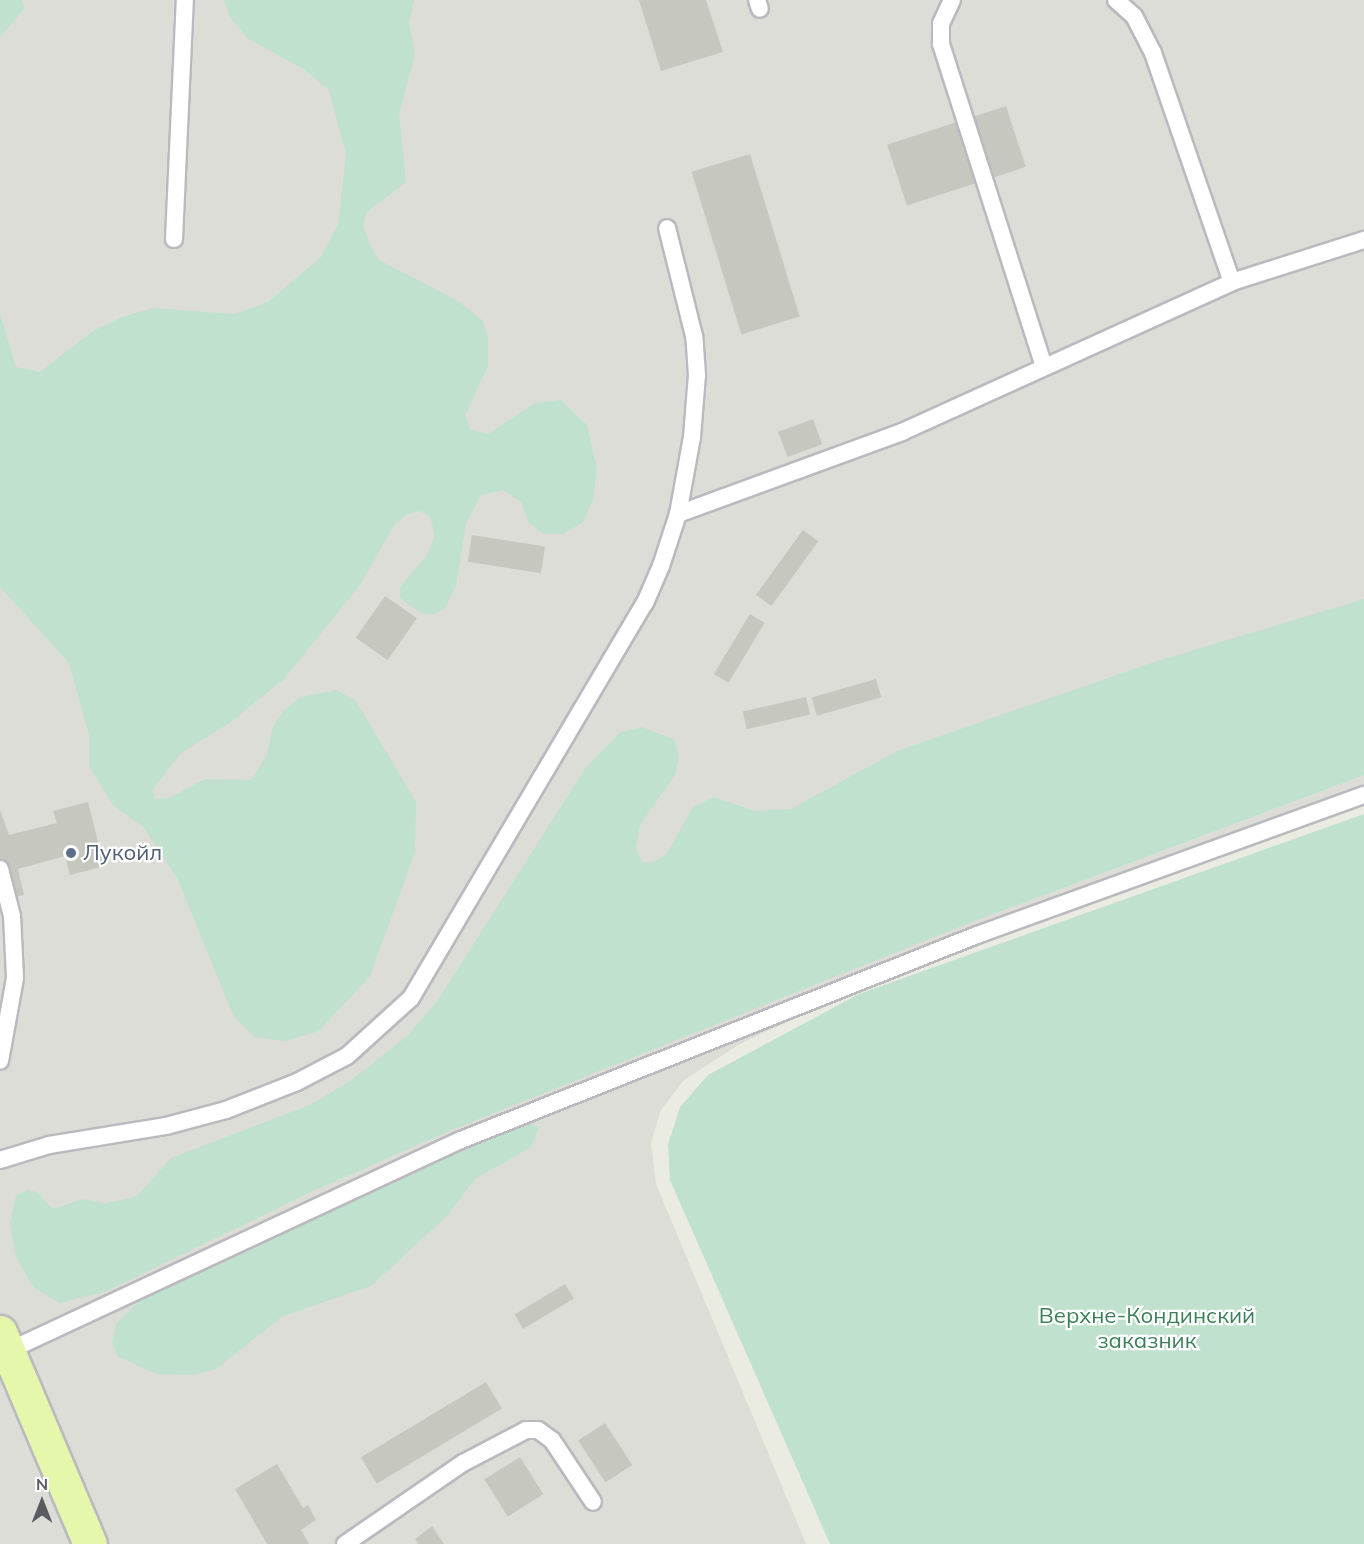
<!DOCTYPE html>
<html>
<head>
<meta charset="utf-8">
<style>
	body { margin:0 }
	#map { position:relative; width:1364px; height:1544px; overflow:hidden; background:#eaece2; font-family:Mulish,sans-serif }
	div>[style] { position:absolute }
	.industrial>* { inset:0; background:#dcddd6 }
	.green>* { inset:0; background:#c0e1ce }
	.building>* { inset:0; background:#c6c7be; transform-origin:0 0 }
	.roads { filter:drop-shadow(2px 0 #bab9bf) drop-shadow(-2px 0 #bab9bf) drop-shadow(0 2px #bab9bf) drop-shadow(0 -2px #bab9bf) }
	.lane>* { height:16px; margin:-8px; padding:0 8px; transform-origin:8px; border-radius:8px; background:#fff }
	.primary>* { height:33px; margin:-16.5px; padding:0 16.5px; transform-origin:16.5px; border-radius:16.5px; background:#e4f7ab }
	.dots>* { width:16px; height:16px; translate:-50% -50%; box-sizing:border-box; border:3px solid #fff; border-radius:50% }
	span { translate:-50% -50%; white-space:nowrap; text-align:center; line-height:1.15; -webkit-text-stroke:4.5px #fff; paint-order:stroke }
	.service-label { font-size:22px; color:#4e5e75 }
	.left { translate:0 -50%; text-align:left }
	.park-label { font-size:22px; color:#3c7f5b }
	.north { position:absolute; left:12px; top:1472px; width:60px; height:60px; -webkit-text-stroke:4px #fff; paint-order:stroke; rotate:0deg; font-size:16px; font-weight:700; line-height:24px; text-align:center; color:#5a5a61 }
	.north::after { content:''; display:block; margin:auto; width:21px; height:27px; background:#5a5a61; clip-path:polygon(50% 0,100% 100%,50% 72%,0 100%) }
</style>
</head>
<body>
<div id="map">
	<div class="industrial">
		<div style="clip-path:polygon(0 0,1364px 0,1364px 802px,858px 989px,740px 1044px,684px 1080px,661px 1110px,651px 1143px,656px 1184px,806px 1544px,0 1544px)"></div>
	</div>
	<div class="green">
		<div style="clip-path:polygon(0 0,22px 0,25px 8px,0 37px)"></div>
		<div style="clip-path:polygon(224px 0,414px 0,409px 22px,415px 54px,399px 114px,406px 182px,367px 212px,363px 225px,369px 243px,379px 260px,458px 301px,482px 320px,488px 337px,488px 366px,465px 415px,470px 429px,488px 434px,535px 403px,561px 400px,587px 425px,597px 469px,593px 500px,583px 522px,563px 534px,544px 534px,529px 523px,521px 502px,503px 490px,481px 495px,466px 523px,456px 586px,444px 609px,434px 614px,422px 614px,400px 598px,400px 587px,427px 555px,435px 536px,430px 516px,419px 511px,407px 514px,395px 524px,360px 585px,284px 679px,231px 722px,181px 753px,152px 790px,155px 799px,169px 798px,205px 779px,251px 780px,267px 755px,272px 729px,283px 711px,300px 697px,336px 690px,356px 701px,416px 802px,415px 852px,370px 976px,319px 1031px,285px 1041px,255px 1037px,234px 1017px,177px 878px,144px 828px,113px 805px,89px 766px,89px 735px,69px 663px,0 587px,0 314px,16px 367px,40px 372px,93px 331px,122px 317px,153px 308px,234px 314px,268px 302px,321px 257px,338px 224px,346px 154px,329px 90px,302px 68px,248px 39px,230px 17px)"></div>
		<div style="clip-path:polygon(1364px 599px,1364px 775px,969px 923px,454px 1129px,311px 1192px,107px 1291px,60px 1303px,34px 1288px,16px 1257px,10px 1224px,16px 1196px,27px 1190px,37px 1192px,53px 1209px,83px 1199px,105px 1203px,136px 1197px,171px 1158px,310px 1105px,353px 1079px,407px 1036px,438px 1000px,586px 767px,621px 732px,642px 727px,675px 740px,679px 757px,675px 775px,640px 825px,636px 849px,643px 863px,656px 861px,667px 853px,693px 807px,714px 797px,755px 811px,791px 809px,897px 751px,1154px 662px)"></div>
		<div style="clip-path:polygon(1364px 814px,1364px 1544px,830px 1544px,670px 1180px,668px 1144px,680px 1107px,708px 1075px,859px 994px)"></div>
		<div style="clip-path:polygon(527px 1121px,539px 1128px,531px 1147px,475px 1179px,447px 1216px,371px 1286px,283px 1316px,216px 1369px,192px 1375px,156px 1374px,117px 1356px,112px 1342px,116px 1324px,148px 1293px,462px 1146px)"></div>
	</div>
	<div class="building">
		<div style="clip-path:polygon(639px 0,706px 0,723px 52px,661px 71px)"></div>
		<div style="left:1006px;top:106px;width:64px;height:125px;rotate:72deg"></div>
		<div style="left:750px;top:154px;width:170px;height:61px;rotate:73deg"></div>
		<div style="left:813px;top:419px;width:27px;height:37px;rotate:70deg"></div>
		<div style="left:803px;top:530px;width:19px;height:80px;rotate:36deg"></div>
		<div style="left:472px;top:535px;width:74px;height:27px;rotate:9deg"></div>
		<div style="left:385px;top:596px;width:39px;height:51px;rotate:35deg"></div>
		<div style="left:750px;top:614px;width:17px;height:70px;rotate:31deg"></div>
		<div style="left:876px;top:679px;width:19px;height:67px;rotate:74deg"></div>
		<div style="left:806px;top:697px;width:18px;height:65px;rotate:77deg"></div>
		<div style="clip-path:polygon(88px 802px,104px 866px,70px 875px,65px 856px,18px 869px,24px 895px,0 901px,0 810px,9px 835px,57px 823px,53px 811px)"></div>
		<div style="left:565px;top:1284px;width:17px;height:59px;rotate:59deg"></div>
		<div style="left:486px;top:1382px;width:31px;height:146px;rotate:59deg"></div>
		<div style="left:605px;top:1423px;width:50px;height:32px;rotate:57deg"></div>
		<div style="left:520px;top:1457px;width:44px;height:42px;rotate:58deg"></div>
		<div style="clip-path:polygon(277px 1464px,303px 1508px,308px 1505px,316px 1520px,301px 1530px,309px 1544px,267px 1544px,235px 1489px)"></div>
		<div style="clip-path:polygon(432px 1526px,444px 1544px,418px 1544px,415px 1539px)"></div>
	</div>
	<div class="roads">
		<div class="lane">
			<div style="left:757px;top:0;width:9px;rotate:72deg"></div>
			<div style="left:952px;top:0;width:26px;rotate:115deg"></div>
			<div style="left:941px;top:24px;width:20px;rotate:90deg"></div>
			<div style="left:941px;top:44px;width:339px;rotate:72.3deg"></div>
			<div style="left:1116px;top:0;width:24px;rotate:42deg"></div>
			<div style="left:1134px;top:16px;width:42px;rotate:62.8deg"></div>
			<div style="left:1153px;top:53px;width:242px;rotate:71deg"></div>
			<div style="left:174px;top:239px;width:239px;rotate:-87.4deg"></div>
			<div style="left:678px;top:514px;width:239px;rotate:-20.1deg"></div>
			<div style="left:902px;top:432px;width:362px;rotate:-24.4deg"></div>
			<div style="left:1232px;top:282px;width:139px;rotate:-17.7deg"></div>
			<div style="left:0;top:869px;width:49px;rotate:75.7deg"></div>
			<div style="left:12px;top:916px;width:62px;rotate:87.2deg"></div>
			<div style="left:15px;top:978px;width:84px;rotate:100.2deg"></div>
			<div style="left:0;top:1160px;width:51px;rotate:-17deg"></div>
			<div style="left:49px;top:1145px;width:119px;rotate:-9.2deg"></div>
			<div style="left:166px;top:1126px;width:62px;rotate:-14.9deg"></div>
			<div style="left:226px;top:1110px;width:76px;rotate:-21.5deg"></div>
			<div style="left:297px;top:1082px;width:56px;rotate:-27.5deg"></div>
			<div style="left:347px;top:1056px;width:86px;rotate:-42.2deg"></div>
			<div style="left:411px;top:998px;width:459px;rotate:-59.4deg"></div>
			<div style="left:645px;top:603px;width:40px;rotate:-66.6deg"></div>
			<div style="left:661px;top:566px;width:55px;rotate:-71.9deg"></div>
			<div style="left:678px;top:514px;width:78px;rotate:-79.7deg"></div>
			<div style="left:692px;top:437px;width:62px;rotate:-85.4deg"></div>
			<div style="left:697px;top:375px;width:39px;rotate:-94deg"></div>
			<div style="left:694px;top:336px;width:111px;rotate:-104deg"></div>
			<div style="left:8px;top:1351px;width:500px;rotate:-25deg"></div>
			<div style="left:461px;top:1140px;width:555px;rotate:-21.67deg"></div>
			<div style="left:977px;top:935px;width:412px;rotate:-19.9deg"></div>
			<div style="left:345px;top:1544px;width:143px;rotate:-34.5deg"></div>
			<div style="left:463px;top:1463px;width:71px;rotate:-27.6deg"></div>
			<div style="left:526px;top:1430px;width:12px"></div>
			<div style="left:538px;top:1430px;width:17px;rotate:36deg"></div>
			<div style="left:552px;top:1440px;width:74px;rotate:56.5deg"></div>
		</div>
		<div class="primary">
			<div style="left:0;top:1332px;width:230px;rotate:67deg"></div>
		</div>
	</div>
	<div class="dots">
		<div style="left:71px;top:853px;background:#5c6f8a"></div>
	</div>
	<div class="service-label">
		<span class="left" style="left:83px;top:853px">Лукойл</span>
	</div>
	<div class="park-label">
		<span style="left:1147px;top:1328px">Верхне-Кондинский<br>заказник</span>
	</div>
	<div class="north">N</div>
</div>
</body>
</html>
